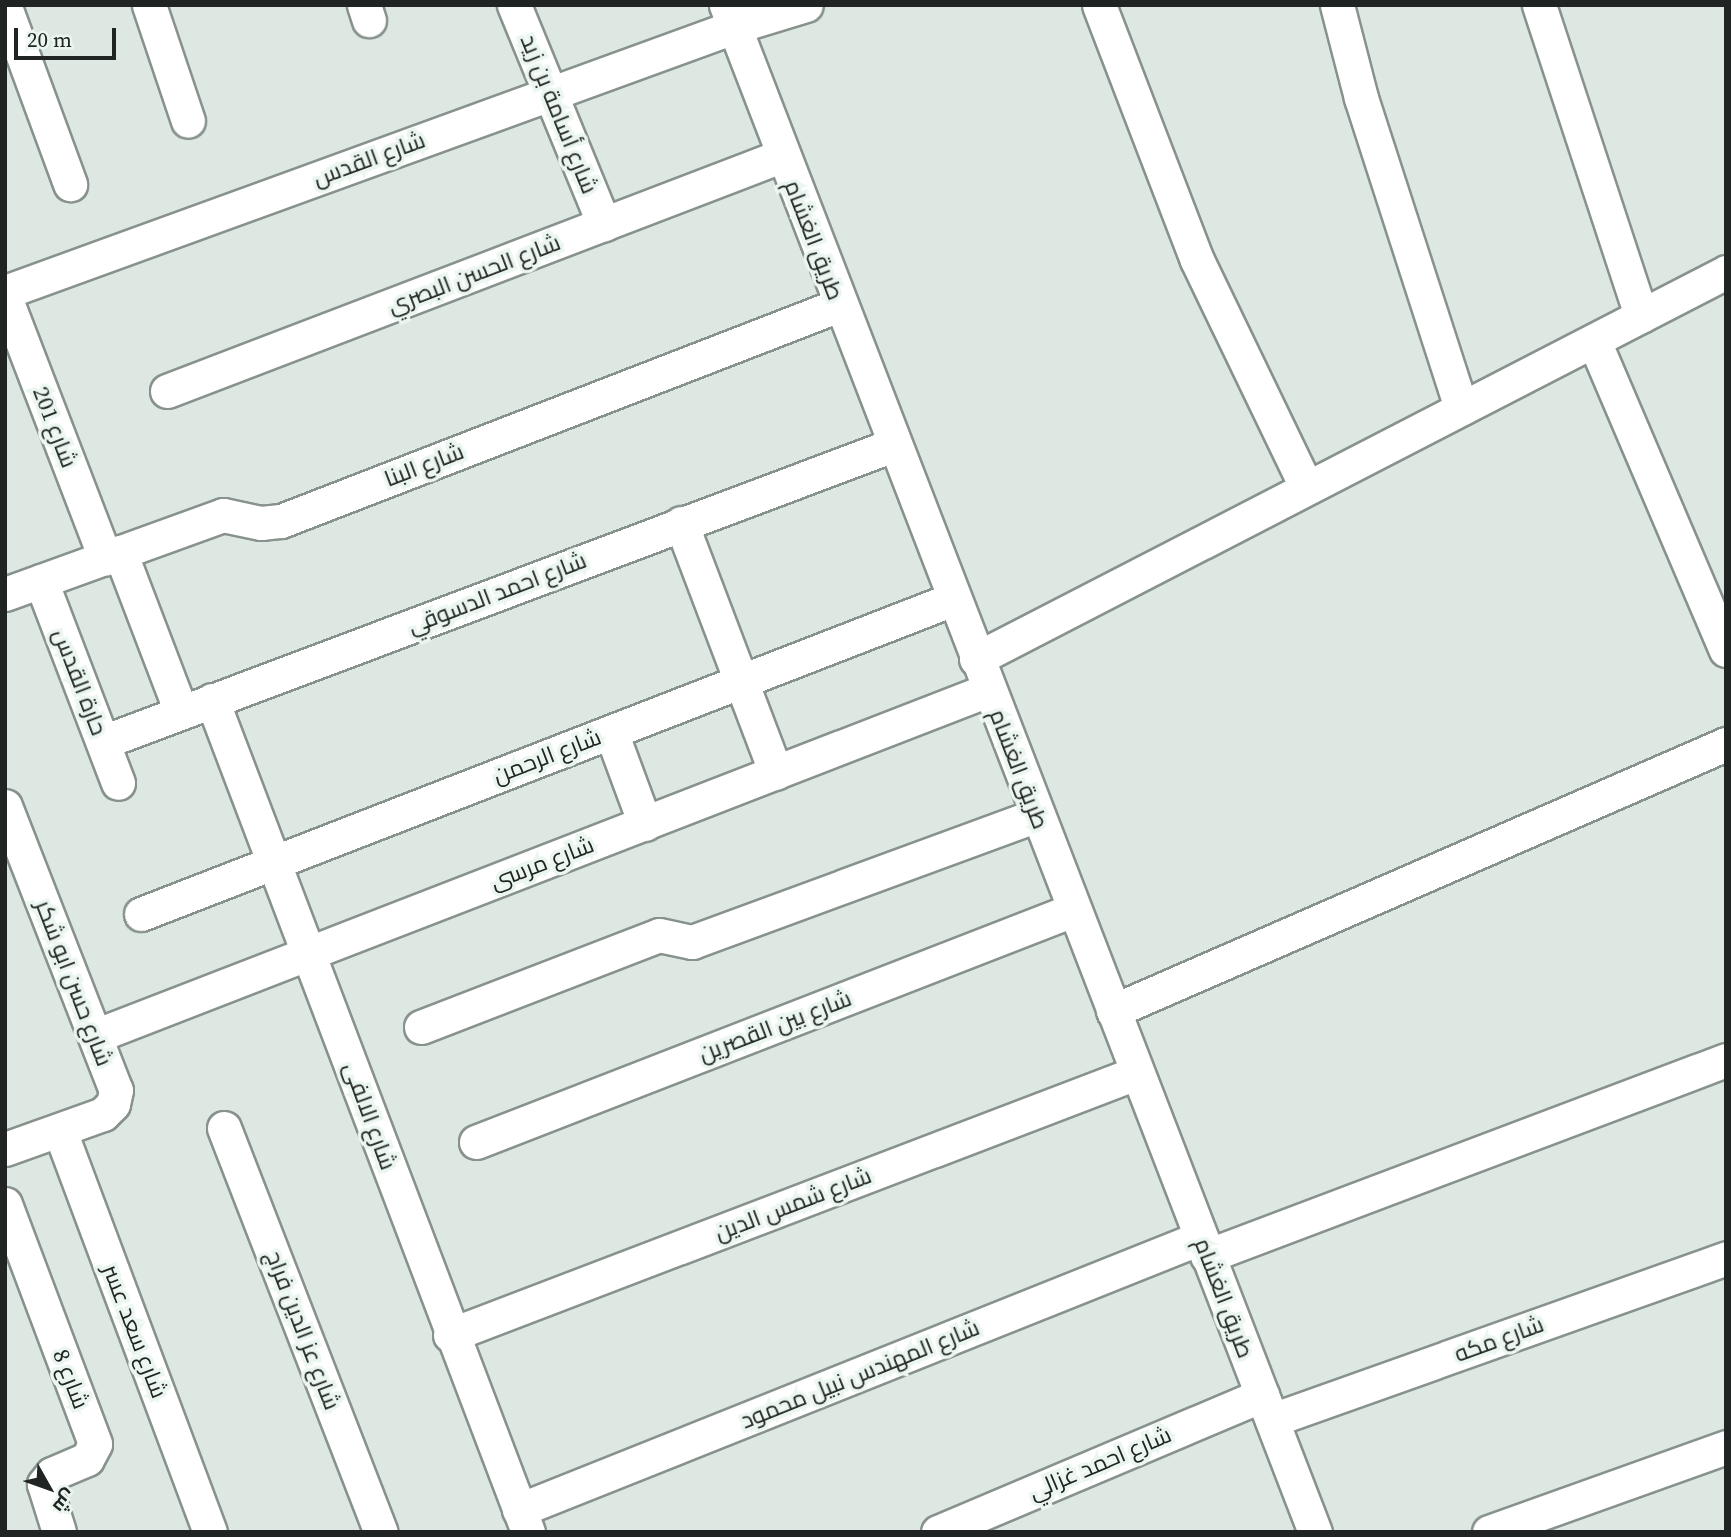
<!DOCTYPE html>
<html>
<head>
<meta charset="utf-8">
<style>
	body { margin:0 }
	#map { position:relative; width:1731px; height:1537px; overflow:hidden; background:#dee8e3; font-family:"Source Serif 4",Cairo,serif }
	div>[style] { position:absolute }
	.roads { filter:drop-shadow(2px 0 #88928d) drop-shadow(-2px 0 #88928d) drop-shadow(0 2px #88928d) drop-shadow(0 -2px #88928d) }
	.minor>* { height:33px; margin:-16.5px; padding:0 16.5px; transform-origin:16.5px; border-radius:16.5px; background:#fff }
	span { translate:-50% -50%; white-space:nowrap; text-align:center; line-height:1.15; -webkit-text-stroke:7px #ebf6f0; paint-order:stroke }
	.street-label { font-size:23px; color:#202422 }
	.frame { position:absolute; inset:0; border:7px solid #202422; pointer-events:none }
	.north { position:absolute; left:14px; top:1453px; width:70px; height:70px; -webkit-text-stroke:5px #ebf6f0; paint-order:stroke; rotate:130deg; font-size:19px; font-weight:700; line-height:28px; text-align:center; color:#202422 }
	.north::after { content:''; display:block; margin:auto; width:24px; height:32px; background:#202422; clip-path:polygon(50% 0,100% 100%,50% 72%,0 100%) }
	.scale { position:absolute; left:14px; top:28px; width:102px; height:32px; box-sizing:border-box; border:4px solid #202422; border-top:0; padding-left:9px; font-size:21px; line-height:24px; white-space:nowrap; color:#202422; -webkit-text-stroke:5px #ebf6f0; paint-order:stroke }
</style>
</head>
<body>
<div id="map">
	<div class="roads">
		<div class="minor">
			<div style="left:149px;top:5px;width:122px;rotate:71.4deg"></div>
			<div style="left:364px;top:5px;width:16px;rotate:72deg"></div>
			<div style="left:514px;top:5px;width:237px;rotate:67.7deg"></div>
			<div style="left:726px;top:5px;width:1637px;rotate:68.91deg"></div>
			<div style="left:1099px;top:5px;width:273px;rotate:69deg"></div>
			<div style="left:1197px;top:260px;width:251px;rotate:64.3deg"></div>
			<div style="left:1337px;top:5px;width:96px;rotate:75.5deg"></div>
			<div style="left:1361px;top:98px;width:326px;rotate:72.1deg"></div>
			<div style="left:1539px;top:5px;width:327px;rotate:71.8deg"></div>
			<div style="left:5px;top:7px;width:189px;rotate:69.8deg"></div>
			<div style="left:5px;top:292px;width:776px;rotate:-19.98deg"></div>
			<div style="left:734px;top:27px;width:75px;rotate:-17deg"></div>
			<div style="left:5px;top:297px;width:280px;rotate:69deg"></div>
			<div style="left:1594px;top:341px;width:336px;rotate:66.9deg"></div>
			<div style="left:167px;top:391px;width:657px;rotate:-20.94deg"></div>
			<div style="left:681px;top:523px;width:267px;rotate:69.2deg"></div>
			<div style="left:120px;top:552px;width:171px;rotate:69.1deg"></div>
			<div style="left:41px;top:581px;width:216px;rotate:69.1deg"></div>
			<div style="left:5px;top:594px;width:232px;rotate:-19.9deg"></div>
			<div style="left:223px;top:515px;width:39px;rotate:12deg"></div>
			<div style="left:261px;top:523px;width:20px;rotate:-6deg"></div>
			<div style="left:281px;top:521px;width:598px;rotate:-21.16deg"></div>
			<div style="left:976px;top:659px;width:844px;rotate:-27.29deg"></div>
			<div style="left:212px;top:700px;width:890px;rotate:69.2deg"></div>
			<div style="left:611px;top:732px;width:98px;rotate:69.7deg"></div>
			<div style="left:103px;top:742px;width:844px;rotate:-20.6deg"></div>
			<div style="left:5px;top:806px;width:305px;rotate:68.7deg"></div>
			<div style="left:116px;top:1090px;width:14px;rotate:102deg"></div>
			<div style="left:113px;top:1104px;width:14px;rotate:135deg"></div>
			<div style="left:103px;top:1114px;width:104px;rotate:160.3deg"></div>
			<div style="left:141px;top:914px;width:871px;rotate:-21.2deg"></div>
			<div style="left:1113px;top:1011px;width:669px;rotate:-23.54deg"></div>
			<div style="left:421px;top:1027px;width:255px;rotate:-21.1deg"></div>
			<div style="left:659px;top:935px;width:34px;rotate:12deg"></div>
			<div style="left:692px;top:942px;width:368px;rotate:-20.2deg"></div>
			<div style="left:95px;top:1036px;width:958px;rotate:-21.18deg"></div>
			<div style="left:224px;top:1128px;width:433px;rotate:68.8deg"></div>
			<div style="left:60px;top:1131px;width:428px;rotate:69.5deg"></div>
			<div style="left:476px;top:1142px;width:640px;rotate:-21.24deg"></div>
			<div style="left:5px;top:1204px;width:256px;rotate:69.4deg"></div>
			<div style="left:95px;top:1444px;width:17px;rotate:118deg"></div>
			<div style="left:87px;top:1459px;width:38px;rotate:157deg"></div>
			<div style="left:52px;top:1474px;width:13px;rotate:129deg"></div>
			<div style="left:44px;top:1484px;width:50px;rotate:72.6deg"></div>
			<div style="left:1207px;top:1256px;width:555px;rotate:-20.69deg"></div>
			<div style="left:450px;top:1335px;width:734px;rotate:-20.9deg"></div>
			<div style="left:1272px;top:1420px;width:482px;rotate:-19.6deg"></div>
			<div style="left:519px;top:1510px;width:733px;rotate:-21.77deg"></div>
			<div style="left:938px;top:1532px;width:352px;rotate:-22.9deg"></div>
			<div style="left:1489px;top:1532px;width:252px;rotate:-19.7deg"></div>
		</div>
	</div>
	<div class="street-label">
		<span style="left:559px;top:114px;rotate:68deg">شارع أسامة بن زيد</span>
		<span style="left:369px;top:159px;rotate:-20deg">شارع القدس</span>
		<span style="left:814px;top:240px;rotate:69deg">طريق الغشام</span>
		<span style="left:474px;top:274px;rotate:-21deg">شارع الحسن البصري</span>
		<span style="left:55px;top:427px;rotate:69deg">شارع 201</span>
		<span style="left:424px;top:465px;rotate:-21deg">شارع البنا</span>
		<span style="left:497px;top:593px;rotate:-21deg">شارع احمد الدسوقي</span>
		<span style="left:80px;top:682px;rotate:69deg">حارة القدس</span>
		<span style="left:547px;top:756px;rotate:-21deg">شارع الرحمن</span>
		<span style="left:1019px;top:769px;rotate:69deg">طريق الغشام</span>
		<span style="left:542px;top:863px;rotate:-21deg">شارع مرسى</span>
		<span style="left:74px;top:983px;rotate:69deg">شارع حسن ابو شكر</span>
		<span style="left:775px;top:1026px;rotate:-21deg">شارع بين القصرين</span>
		<span style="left:370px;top:1116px;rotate:70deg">شارع الالفى</span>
		<span style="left:793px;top:1204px;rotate:-21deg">شارع شمس الدين</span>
		<span style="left:1224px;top:1298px;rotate:69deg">طريق الغشام</span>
		<span style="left:303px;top:1330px;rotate:69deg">شارع عز الدين فراج</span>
		<span style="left:135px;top:1331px;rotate:69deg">شارع سعد عسر</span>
		<span style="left:1499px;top:1339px;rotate:-20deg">شارع مكه</span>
		<span style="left:860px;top:1374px;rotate:-22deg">شارع المهندس نبيل محمود</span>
		<span style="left:71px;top:1379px;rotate:69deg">شارع 8</span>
		<span style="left:1100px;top:1463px;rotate:-23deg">شارع احمد غزالي</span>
	</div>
	<div class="frame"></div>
	<div class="north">ش</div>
	<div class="scale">20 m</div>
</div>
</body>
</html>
